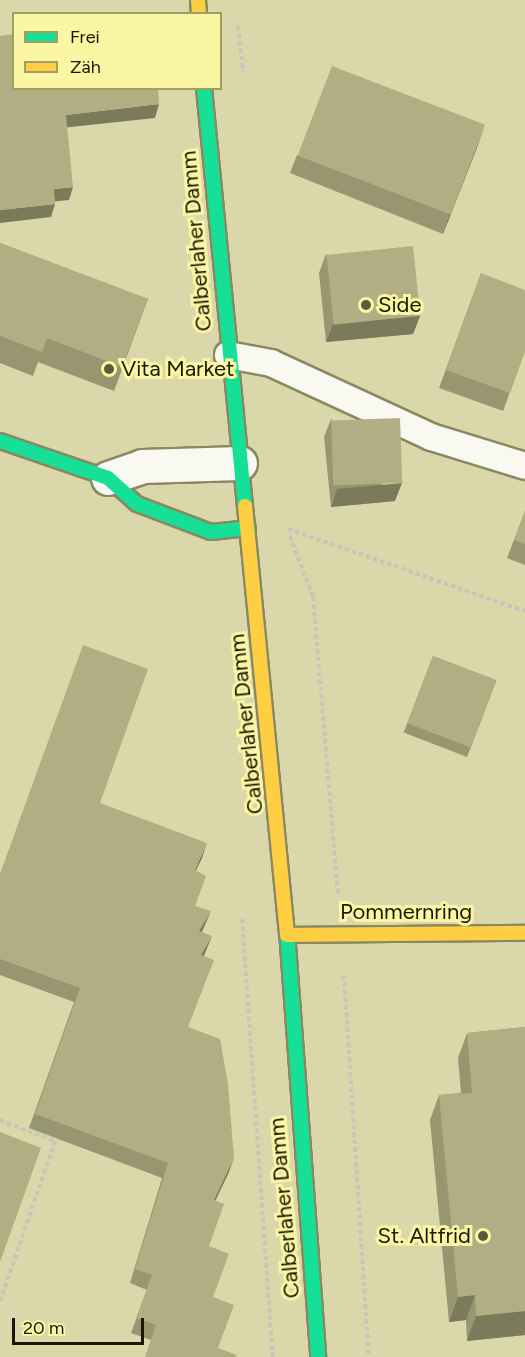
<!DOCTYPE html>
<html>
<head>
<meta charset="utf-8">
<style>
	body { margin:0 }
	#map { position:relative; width:525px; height:1357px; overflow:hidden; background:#dad8ab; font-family:Figtree,sans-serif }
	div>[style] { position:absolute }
	.path>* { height:4px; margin-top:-2px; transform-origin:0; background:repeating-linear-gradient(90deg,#c6c6b9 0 4.5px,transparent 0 7.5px) }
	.roads { filter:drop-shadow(2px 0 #8a8862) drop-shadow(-2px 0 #8a8862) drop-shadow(0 2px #8a8862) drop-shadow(0 -2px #8a8862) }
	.lane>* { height:26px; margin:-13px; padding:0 13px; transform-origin:13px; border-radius:13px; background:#f9f9f2 }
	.street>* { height:33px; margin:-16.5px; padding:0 16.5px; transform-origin:16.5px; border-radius:16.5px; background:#f9f9f2 }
	.fast>* { height:14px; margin:-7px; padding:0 7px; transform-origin:7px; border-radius:7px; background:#16e098 }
	.slow>* { height:14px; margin:-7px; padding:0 7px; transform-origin:7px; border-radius:7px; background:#ffcf43 }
	.wall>* { inset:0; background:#979670; transform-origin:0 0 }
	.shaded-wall>* { inset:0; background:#7b7a5b }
	.building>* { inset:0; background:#b0ae82; transform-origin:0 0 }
	.dots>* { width:16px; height:16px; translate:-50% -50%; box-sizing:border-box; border:3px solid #fbf6a4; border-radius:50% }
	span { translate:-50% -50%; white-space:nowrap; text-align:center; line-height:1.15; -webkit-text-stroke:6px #fbf6a4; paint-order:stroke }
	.street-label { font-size:22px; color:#1a1801 }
	.poi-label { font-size:22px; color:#1a1801 }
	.left { translate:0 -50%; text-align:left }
	.right { translate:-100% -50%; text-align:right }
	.legend { position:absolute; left:12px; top:12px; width:210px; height:78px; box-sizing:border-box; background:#fbf6a4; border:2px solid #a19d63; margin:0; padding:8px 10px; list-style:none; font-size:18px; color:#1a1801 }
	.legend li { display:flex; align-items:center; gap:12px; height:30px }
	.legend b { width:30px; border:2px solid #a19d63 }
	.scale { position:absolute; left:12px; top:1318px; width:132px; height:27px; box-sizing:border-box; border:3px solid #1a1801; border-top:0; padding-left:8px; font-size:18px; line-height:21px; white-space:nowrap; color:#1a1801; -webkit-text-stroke:4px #fbf6a4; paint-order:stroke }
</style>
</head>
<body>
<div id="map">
	<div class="path">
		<div style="left:238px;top:26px;width:46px;rotate:83.8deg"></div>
		<div style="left:288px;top:529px;width:251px;rotate:19.1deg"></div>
		<div style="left:290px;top:536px;width:65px;rotate:69.3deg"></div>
		<div style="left:313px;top:597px;width:299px;rotate:85.2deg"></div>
		<div style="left:242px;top:919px;width:439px;rotate:86deg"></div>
		<div style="left:344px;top:975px;width:383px;rotate:86.3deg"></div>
		<div style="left:0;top:1120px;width:59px;rotate:20.9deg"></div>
		<div style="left:55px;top:1141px;width:170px;rotate:108.9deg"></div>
	</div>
	<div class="roads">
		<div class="lane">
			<div style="left:228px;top:355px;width:44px;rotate:10.5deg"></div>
			<div style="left:271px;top:363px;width:176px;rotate:24.8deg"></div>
			<div style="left:431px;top:437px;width:98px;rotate:17.1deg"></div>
		</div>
		<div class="street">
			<div style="left:108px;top:478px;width:36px;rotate:-19deg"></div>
			<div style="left:142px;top:466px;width:98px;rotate:-1.8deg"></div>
		</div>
		<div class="fast">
			<div style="left:204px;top:88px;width:420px;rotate:84.4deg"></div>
			<div style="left:0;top:441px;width:114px;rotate:18.9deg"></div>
			<div style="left:108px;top:478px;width:39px;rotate:42deg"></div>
			<div style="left:137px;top:504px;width:79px;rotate:20.7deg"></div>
			<div style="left:211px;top:532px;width:37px;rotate:-6deg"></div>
			<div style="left:287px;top:931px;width:427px;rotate:85.8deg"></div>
		</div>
		<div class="slow">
			<div style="left:198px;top:0;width:14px;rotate:86deg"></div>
			<div style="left:245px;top:506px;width:427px;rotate:84.4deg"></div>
			<div style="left:287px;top:935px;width:238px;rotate:-0.5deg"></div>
		</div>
	</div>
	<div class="wall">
		<div style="clip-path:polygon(478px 145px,443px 234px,290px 173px,297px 155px)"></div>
		<div style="clip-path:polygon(0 243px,148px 299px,114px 391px,38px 362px,33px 376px,0 363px)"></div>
		<div style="clip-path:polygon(326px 254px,420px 316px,413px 334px,326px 342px,319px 273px)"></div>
		<div style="clip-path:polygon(481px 273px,525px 351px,503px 411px,439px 388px)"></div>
		<div style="clip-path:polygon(331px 419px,395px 501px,331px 507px,324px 437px)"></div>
		<div style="clip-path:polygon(525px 511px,525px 565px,507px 558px)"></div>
		<div style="left:433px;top:656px;width:68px;height:82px;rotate:21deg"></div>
		<div style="clip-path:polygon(100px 803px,202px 858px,196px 870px,195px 906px,205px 925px,202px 932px,206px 951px,204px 956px,188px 1027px,229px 1172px,151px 1340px,131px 1333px,147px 1290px,130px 1283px,162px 1178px,29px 1128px,74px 1002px,0 975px,0 874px)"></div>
		<div style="clip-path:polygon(525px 1027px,525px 1335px,467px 1341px,466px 1320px,449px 1322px,430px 1120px,439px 1095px,461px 1093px,458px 1058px,467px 1033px)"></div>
	</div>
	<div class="shaded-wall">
		<div style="clip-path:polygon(159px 104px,155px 118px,61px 128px,66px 115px)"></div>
		<div style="clip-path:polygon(485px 126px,478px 145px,443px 234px,449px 216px)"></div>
		<div style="clip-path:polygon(73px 187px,69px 200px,49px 202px,54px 189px)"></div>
		<div style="clip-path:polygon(55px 204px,51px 217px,0 223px,0 210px)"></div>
		<div style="clip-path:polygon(420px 316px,413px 334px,326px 342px,333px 324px)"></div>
		<div style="clip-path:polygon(402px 483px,395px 501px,331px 507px,337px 489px)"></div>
		<div style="clip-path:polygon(207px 843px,202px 858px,189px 884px,195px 870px)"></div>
		<div style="clip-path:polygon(211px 911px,205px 925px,194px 946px,199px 931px)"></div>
		<div style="clip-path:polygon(212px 936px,206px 951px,196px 969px,201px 955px)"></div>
		<div style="clip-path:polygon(234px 1158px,229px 1172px,208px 1215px,214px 1200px)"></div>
		<div style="clip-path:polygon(475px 1295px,466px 1320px,449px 1322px,458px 1297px)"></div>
		<div style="clip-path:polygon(525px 1311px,525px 1335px,467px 1341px,476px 1316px)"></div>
	</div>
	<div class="building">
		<div style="clip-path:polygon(14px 34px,14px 88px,158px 88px,159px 104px,66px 115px,73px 187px,54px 189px,55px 204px,0 210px,0 36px)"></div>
		<div style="left:332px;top:66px;width:164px;height:96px;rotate:21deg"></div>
		<div style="clip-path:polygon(0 243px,148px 299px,122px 367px,47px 338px,42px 352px,0 336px)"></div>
		<div style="left:413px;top:246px;width:70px;height:87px;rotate:84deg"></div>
		<div style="clip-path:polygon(481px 273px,525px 290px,525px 351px,510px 393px,446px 370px)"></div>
		<div style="left:400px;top:418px;width:65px;height:69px;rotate:88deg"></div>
		<div style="clip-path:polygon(525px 511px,525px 544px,514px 540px)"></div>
		<div style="clip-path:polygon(83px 645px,148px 669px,100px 803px,207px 843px,195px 870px,206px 876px,195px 906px,211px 911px,199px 931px,212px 936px,201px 955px,214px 960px,188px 1027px,220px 1039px,228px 1084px,234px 1158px,214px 1200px,224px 1204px,209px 1246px,229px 1254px,213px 1297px,234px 1305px,218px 1348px,237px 1355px,236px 1357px,145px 1357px,156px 1325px,136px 1318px,152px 1275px,135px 1269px,168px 1163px,35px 1114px,80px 988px,0 959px,0 874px)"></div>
		<div style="left:433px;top:656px;width:68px;height:72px;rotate:21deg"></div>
		<div style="clip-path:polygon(525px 1027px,525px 1311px,476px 1316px,475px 1295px,458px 1297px,439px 1095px,472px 1093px,467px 1033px)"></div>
		<div style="clip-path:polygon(0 1132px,41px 1148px,0 1262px)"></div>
	</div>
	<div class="dots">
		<div style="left:366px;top:305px;background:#5d5b3c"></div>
		<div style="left:109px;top:369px;background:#5d5b3c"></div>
		<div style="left:483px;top:1236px;background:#5d5b3c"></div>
	</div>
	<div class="street-label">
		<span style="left:196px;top:241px;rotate:-95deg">Calberlaher Damm</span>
		<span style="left:246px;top:724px;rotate:-96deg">Calberlaher Damm</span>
		<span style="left:406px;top:912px">Pommernring</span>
		<span style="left:284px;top:1208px;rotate:-95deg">Calberlaher Damm</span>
	</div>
	<div class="poi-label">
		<span class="left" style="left:378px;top:305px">Side</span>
		<span class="left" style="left:121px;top:369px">Vita Market</span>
		<span class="right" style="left:471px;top:1236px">St. Altfrid</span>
	</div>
	<ul class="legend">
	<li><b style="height:8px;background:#16e098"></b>Frei</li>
	<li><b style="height:8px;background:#ffcf43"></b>Zäh</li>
	</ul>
	<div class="scale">20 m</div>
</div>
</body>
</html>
